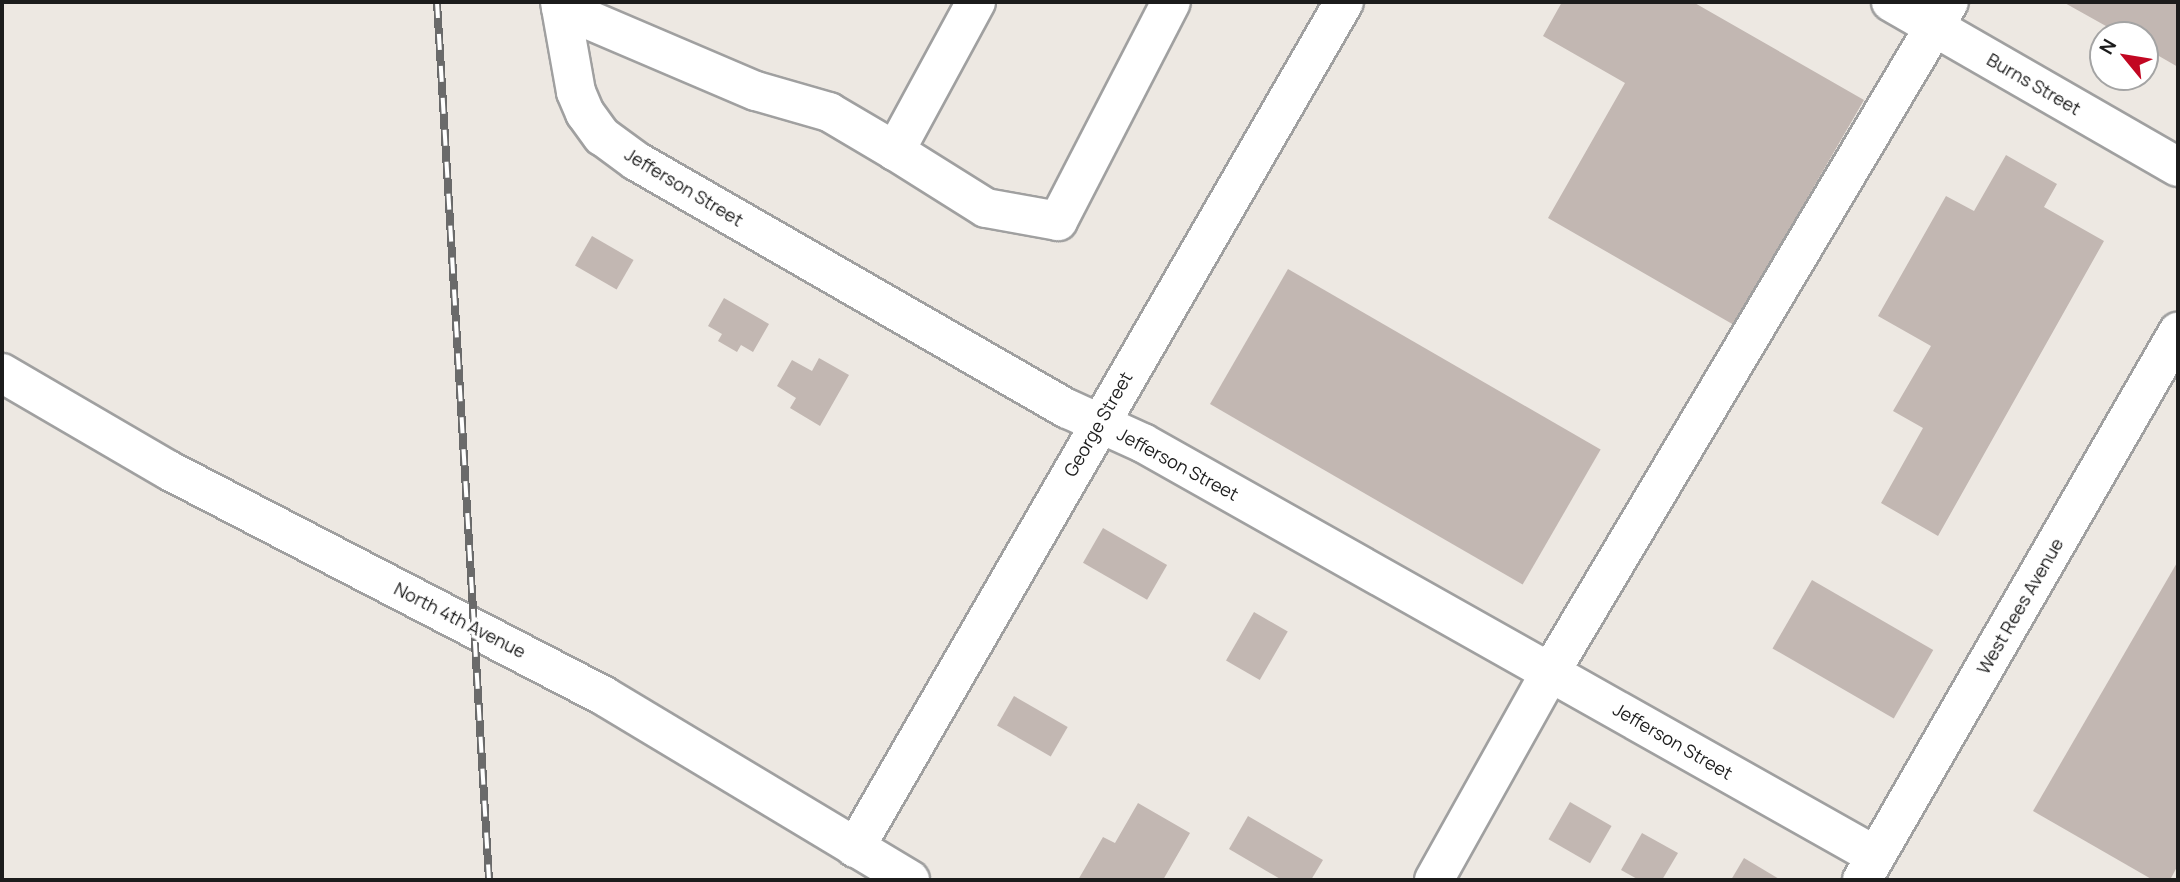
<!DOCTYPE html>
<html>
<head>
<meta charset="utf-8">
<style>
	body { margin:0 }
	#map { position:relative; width:2180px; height:882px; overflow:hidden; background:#ede8e2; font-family:Manrope,sans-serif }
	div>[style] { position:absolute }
	.building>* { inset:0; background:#c2b7b2; transform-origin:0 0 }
	.roads { filter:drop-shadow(2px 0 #a0a0a0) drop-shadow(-2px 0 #a0a0a0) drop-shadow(0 2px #a0a0a0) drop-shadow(0 -2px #a0a0a0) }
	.minor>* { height:38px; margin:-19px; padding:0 19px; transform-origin:19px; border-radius:19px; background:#fff }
	.rail>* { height:8px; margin-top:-4px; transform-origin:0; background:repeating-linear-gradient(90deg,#fff 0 16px,#6a6a6a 0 32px); box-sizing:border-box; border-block:2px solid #6a6a6a }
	span { translate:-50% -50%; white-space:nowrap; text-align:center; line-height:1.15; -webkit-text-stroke:7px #fff; paint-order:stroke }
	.street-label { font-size:18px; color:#1c1c1c }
	.frame { position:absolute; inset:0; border:4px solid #1c1c1c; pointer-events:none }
	.north { position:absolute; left:2089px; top:21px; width:70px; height:70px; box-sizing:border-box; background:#fff; border:2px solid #a4a4a4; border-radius:50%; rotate:300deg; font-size:19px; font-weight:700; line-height:28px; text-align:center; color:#1c1c1c }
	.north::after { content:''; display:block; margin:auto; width:24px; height:32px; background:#c20722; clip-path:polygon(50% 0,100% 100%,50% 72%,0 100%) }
</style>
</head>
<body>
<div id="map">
	<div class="building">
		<div style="clip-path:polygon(1562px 2px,1693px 2px,1864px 100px,1734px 325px,1548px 218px,1625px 83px,1543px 36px)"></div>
		<div style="clip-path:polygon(2063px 2px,2178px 2px,2178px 67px,2145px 48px,2145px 35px,2122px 35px)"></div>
		<div style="clip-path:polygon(2006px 155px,2057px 184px,2044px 207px,2104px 241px,1938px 536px,1881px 503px,1923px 428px,1893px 411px,1931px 346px,1878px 316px,1946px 196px,1974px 211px)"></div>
		<div style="left:592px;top:236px;width:48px;height:34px;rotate:30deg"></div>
		<div style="left:1288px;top:269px;width:361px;height:156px;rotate:30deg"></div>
		<div style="clip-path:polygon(724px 298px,769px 324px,753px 352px,741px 345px,737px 352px,718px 341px,722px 334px,708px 326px)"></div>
		<div style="clip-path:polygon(819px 358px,849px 375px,820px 426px,790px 408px,796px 398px,777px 386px,792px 360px,812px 371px)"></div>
		<div style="left:1103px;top:528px;width:74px;height:40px;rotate:30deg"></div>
		<div style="clip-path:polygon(2178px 561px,2178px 865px,2170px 880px,2153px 880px,2033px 811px)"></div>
		<div style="left:1812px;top:580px;width:140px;height:79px;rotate:30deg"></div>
		<div style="left:1254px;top:612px;width:39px;height:56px;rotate:30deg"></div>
		<div style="left:1014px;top:696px;width:62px;height:34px;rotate:30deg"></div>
		<div style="left:1570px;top:802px;width:48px;height:43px;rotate:30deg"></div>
		<div style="clip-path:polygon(1138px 803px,1190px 833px,1163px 880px,1078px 880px,1103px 837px,1115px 843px)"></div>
		<div style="clip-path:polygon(1248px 816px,1323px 860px,1311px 880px,1282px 880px,1229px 849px)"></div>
		<div style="clip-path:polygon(1642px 833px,1678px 853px,1662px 880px,1639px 880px,1621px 870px)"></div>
		<div style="clip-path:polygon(1744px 858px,1781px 880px,1731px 880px)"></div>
	</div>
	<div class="roads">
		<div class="minor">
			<div style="left:560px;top:2px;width:91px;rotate:79.9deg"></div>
			<div style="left:576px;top:92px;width:23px;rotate:67deg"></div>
			<div style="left:585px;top:113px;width:29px;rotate:54deg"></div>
			<div style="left:602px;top:136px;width:42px;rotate:36.3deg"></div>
			<div style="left:636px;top:161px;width:498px;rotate:29.9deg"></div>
			<div style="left:1068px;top:409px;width:82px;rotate:24.4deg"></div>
			<div style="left:1143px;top:443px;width:841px;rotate:29.4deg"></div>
			<div style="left:976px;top:2px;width:170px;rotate:118.5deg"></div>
			<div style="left:895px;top:151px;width:107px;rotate:32.1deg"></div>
			<div style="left:986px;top:208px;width:73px;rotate:10.2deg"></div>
			<div style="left:1058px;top:221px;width:246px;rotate:-62.7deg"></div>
			<div style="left:1891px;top:2px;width:331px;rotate:29.9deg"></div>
			<div style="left:561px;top:8px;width:212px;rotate:23.1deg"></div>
			<div style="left:756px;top:91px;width:76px;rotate:16deg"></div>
			<div style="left:829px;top:112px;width:77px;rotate:30.6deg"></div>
			<div style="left:2px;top:373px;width:194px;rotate:30.3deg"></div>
			<div style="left:170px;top:471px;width:489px;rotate:27.4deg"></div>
			<div style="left:604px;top:696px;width:357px;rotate:31deg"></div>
			<div style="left:855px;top:848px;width:977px;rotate:-59.97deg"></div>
			<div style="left:1434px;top:880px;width:240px;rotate:-60.8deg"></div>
			<div style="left:1551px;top:671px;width:778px;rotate:-59.25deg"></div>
			<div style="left:1862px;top:880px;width:633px;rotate:-60.03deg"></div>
		</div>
	</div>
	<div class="rail">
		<div style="left:437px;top:2px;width:880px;rotate:86.61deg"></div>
	</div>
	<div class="street-label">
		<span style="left:2034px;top:84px;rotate:30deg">Burns Street</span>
		<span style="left:684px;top:187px;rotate:31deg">Jefferson Street</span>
		<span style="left:1098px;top:424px;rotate:-60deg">George Street</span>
		<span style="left:1178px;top:464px;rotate:28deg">Jefferson Street</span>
		<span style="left:2020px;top:606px;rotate:-60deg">West Rees Avenue</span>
		<span style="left:460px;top:620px;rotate:27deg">North 4th Avenue</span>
		<span style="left:1673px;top:741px;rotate:30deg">Jefferson Street</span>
	</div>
	<div class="frame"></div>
	<div class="north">N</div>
</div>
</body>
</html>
